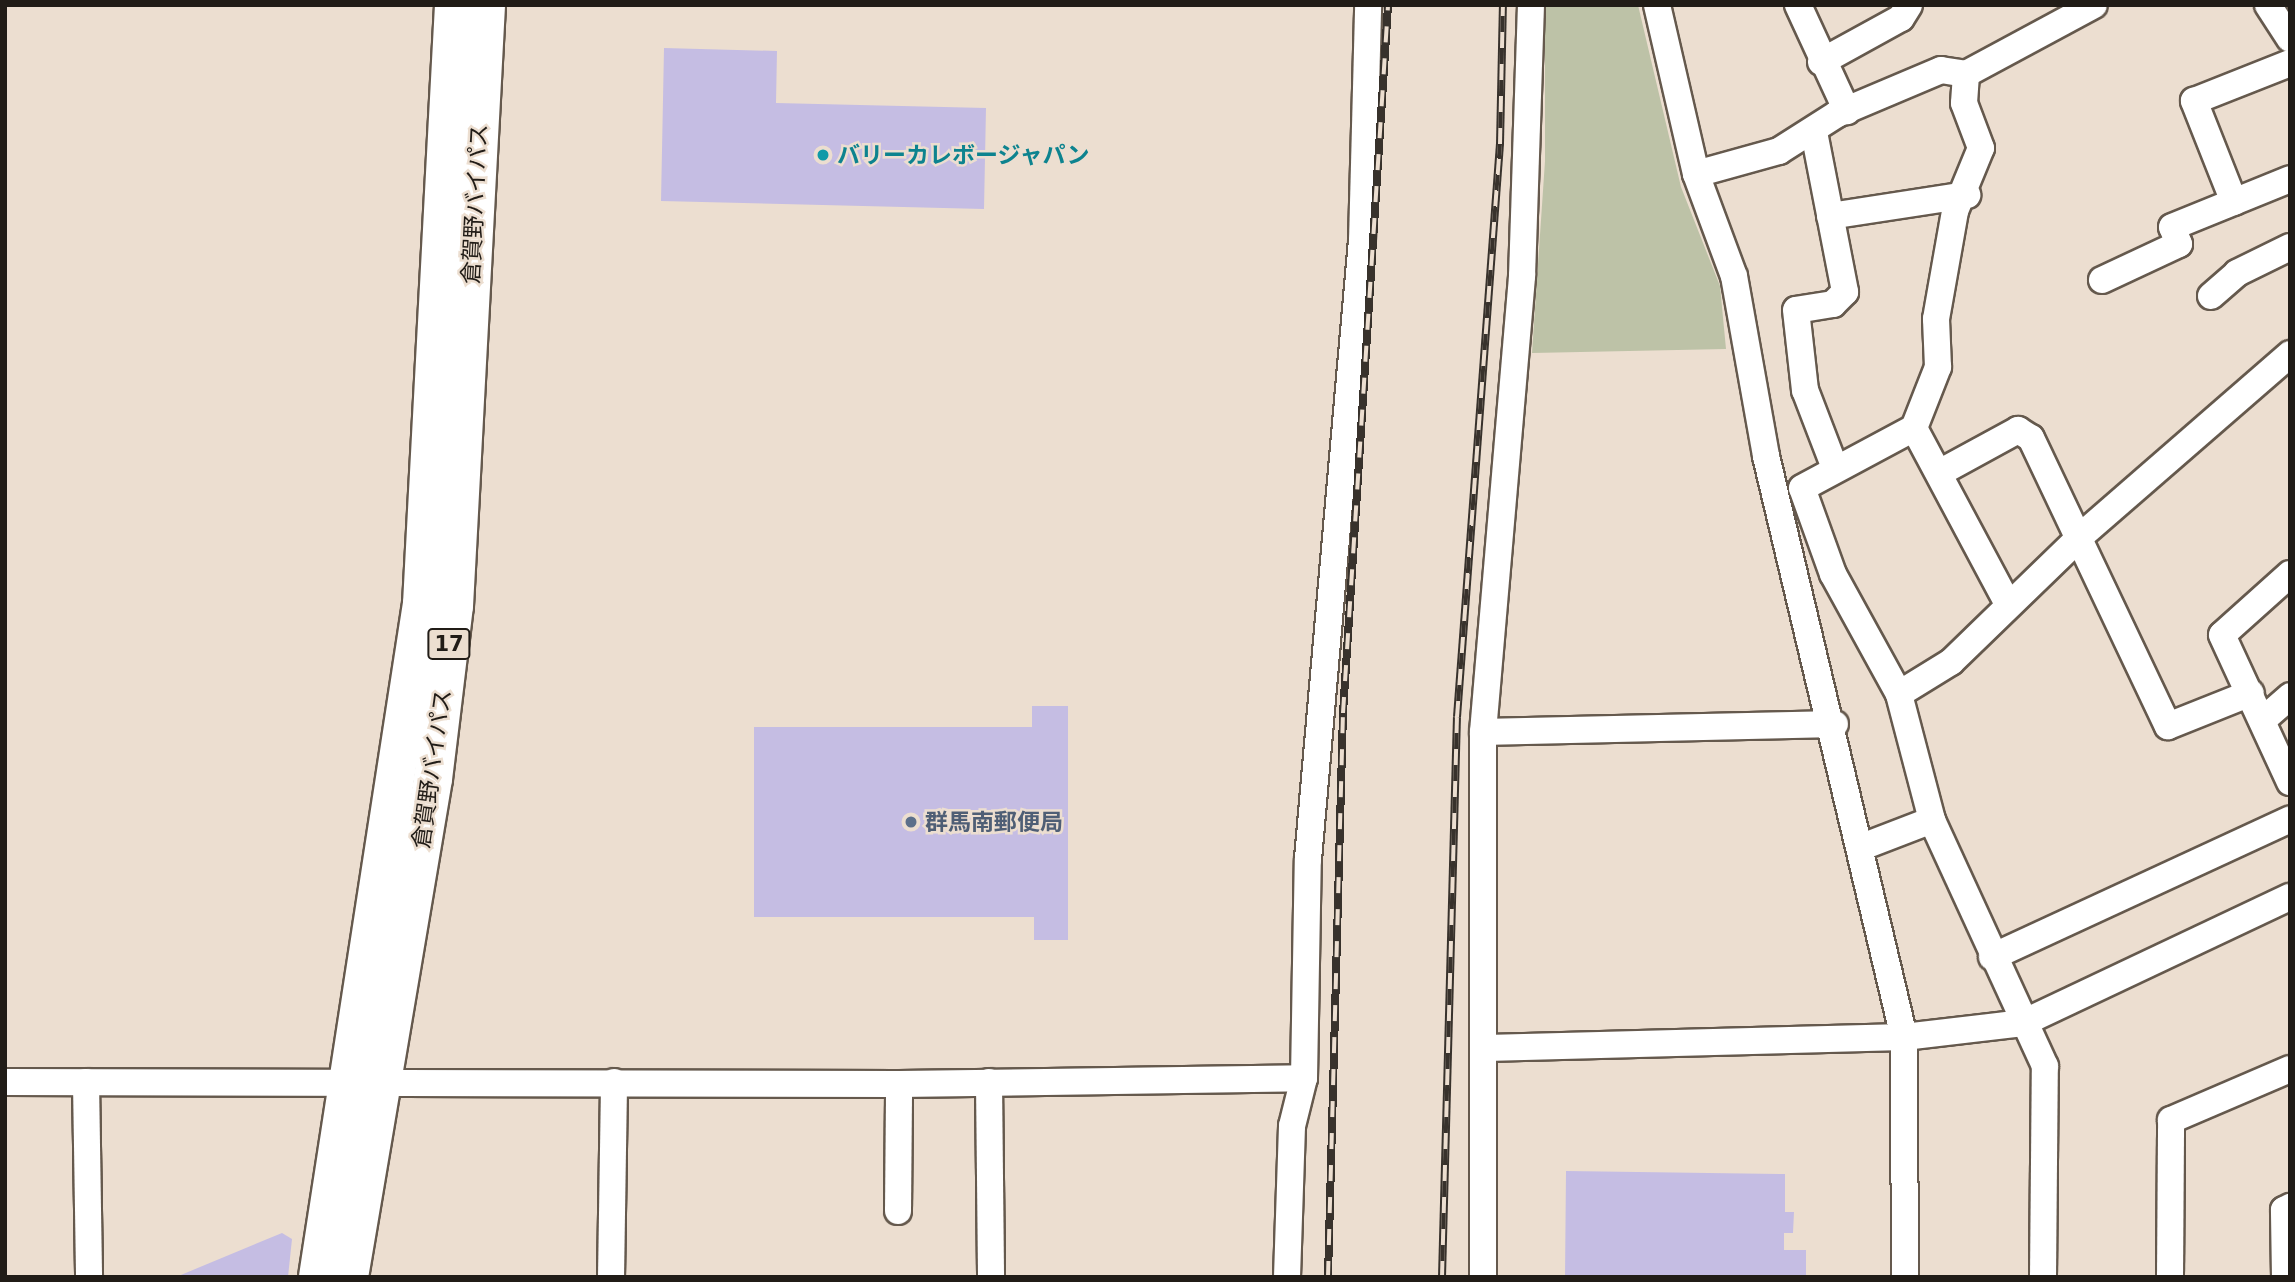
<!DOCTYPE html>
<html>
<head>
<meta charset="utf-8">
<style>
	body { margin:0 }
	#map { position:relative; width:2295px; height:1282px; overflow:hidden; background:#ecded0; font-family:"DejaVu Sans","Noto Sans JP",sans-serif }
	div>[style] { position:absolute }
	.green>* { inset:0; background:#bdc2a7 }
	.stream>* { height:6px; margin:-3px; padding:0 3px; transform-origin:3px; border-radius:3px; background:#8abebe }
	.building>* { inset:0; background:#c5bde3 }
	.roads { filter:drop-shadow(2px 0 #65594d) drop-shadow(-2px 0 #65594d) drop-shadow(0 2px #65594d) drop-shadow(0 -2px #65594d) }
	.minor>* { height:26px; margin:-13px; padding:0 13px; transform-origin:13px; border-radius:13px; background:#fff }
	.highway>* { height:38px; margin:-19px; padding:0 19px; transform-origin:19px; border-radius:19px; background:#fff }
	.rail>* { height:8px; margin-top:-4px; transform-origin:0; background:repeating-linear-gradient(90deg,#ecded0 0 16px,#38322c 0 32px); box-sizing:border-box; border-block:2px solid #38322c }
	.dots>* { width:19px; height:19px; translate:-50% -50%; box-sizing:border-box; border:4px solid #ecded0; border-radius:50% }
	span { translate:-50% -50%; white-space:nowrap; text-align:center; line-height:1.15; -webkit-text-stroke:5px #ecded0; paint-order:stroke }
	.shield-label span { padding:2px 5px; background:#ecded0; border:2px solid; border-radius:5px; -webkit-text-stroke-width:0 }
	.shield-label { font-size:21px; color:#211c17; font-weight:700 }
	.culture-label { font-size:23px; color:#0d838f; font-weight:700 }
	.left { translate:0 -50%; text-align:left }
	.street-label { font-size:23px; color:#211c17 }
	.service-label { font-size:23px; color:#4e5e75; font-weight:700 }
	.frame { position:absolute; inset:0; border:7px solid #211c17; pointer-events:none }
</style>
</head>
<body>
<div id="map">
	<div class="green">
		<div style="clip-path:polygon(1545px 5px,1638px 5px,1681px 187px,1720px 286px,1726px 349px,1532px 353px,1545px 161px)"></div>
	</div>
	<div class="stream">
		<div style="left:2285px;top:5px;width:9px;rotate:54deg"></div>
	</div>
	<div class="building">
		<div style="clip-path:polygon(664px 48px,777px 51px,776px 103px,986px 108px,984px 209px,661px 201px)"></div>
		<div style="clip-path:polygon(1032px 706px,1068px 706px,1068px 940px,1034px 940px,1034px 917px,754px 917px,754px 727px,1032px 727px)"></div>
		<div style="clip-path:polygon(1566px 1171px,1785px 1174px,1785px 1212px,1794px 1212px,1793px 1233px,1784px 1233px,1784px 1250px,1806px 1250px,1806px 1277px,1565px 1277px)"></div>
		<div style="clip-path:polygon(282px 1233px,292px 1239px,288px 1277px,176px 1277px)"></div>
	</div>
	<div class="roads">
		<div class="minor">
			<div style="left:1657px;top:5px;width:173px;rotate:77deg"></div>
			<div style="left:1696px;top:174px;width:109px;rotate:69.6deg"></div>
			<div style="left:1734px;top:276px;width:183px;rotate:79.9deg"></div>
			<div style="left:1766px;top:456px;width:597px;rotate:76.64deg"></div>
			<div style="left:1904px;top:1037px;width:240px;rotate:89.8deg"></div>
			<div style="left:1798px;top:5px;width:117px;rotate:65.2deg"></div>
			<div style="left:2268px;top:5px;width:40px;rotate:57.1deg"></div>
			<div style="left:1821px;top:62px;width:91px;rotate:-28.8deg"></div>
			<div style="left:1901px;top:18px;width:15px;rotate:-58deg"></div>
			<div style="left:1814px;top:132px;width:163px;rotate:79deg"></div>
			<div style="left:1845px;top:292px;width:17px;rotate:135deg"></div>
			<div style="left:1833px;top:304px;width:37px;rotate:171deg"></div>
			<div style="left:1796px;top:310px;width:81px;rotate:83.6deg"></div>
			<div style="left:1805px;top:390px;width:84px;rotate:69deg"></div>
			<div style="left:1696px;top:174px;width:86px;rotate:-15.5deg"></div>
			<div style="left:1779px;top:151px;width:69px;rotate:-32.5deg"></div>
			<div style="left:1837px;top:114px;width:113px;rotate:-22.9deg"></div>
			<div style="left:1941px;top:70px;width:25px;rotate:9deg"></div>
			<div style="left:2234px;top:202px;width:109px;rotate:-111.6deg"></div>
			<div style="left:2194px;top:101px;width:103px;rotate:-21.6deg"></div>
			<div style="left:1830px;top:216px;width:139px;rotate:-8.7deg"></div>
			<div style="left:2102px;top:280px;width:85px;rotate:-25.1deg"></div>
			<div style="left:2179px;top:244px;width:18px;rotate:-112deg"></div>
			<div style="left:2172px;top:227px;width:127px;rotate:-22.1deg"></div>
			<div style="left:2211px;top:296px;width:35px;rotate:-41deg"></div>
			<div style="left:2237px;top:273px;width:59px;rotate:-26.1deg"></div>
			<div style="left:1914px;top:428px;width:200px;rotate:61.9deg"></div>
			<div style="left:1941px;top:472px;width:88px;rotate:-28.6deg"></div>
			<div style="left:2018px;top:430px;width:15px;rotate:32deg"></div>
			<div style="left:2031px;top:438px;width:319px;rotate:64.6deg"></div>
			<div style="left:2168px;top:726px;width:89px;rotate:-21.7deg"></div>
			<div style="left:2290px;top:574px;width:91px;rotate:138.1deg"></div>
			<div style="left:2222px;top:635px;width:162px;rotate:65.2deg"></div>
			<div style="left:1899px;top:694px;width:61px;rotate:-31.6deg"></div>
			<div style="left:1951px;top:662px;width:182px;rotate:-44.1deg"></div>
			<div style="left:2082px;top:535px;width:276px;rotate:-41deg"></div>
			<div style="left:2264px;top:719px;width:35px;rotate:-41deg"></div>
			<div style="left:1483px;top:732px;width:352px;rotate:-1.3deg"></div>
			<div style="left:1862px;top:847px;width:75px;rotate:-21.1deg"></div>
			<div style="left:1992px;top:957px;width:328px;rotate:-24.8deg"></div>
			<div style="left:1486px;top:1048px;width:418px;rotate:-1.5deg"></div>
			<div style="left:1904px;top:1037px;width:120px;rotate:-6.7deg"></div>
			<div style="left:2023px;top:1023px;width:295px;rotate:-25.3deg"></div>
			<div style="left:5px;top:1082px;width:894px;rotate:0.13deg"></div>
			<div style="left:899px;top:1084px;width:405px;rotate:-0.8deg"></div>
			<div style="left:86px;top:1082px;width:195px;rotate:89.1deg"></div>
			<div style="left:989px;top:1082px;width:195px;rotate:89.4deg"></div>
			<div style="left:898px;top:1211px;width:127px;rotate:-89.5deg"></div>
			<div style="left:611px;top:1277px;width:195px;rotate:-89.1deg"></div>
			<div style="left:1287px;top:1277px;width:151px;rotate:-88.1deg"></div>
			<div style="left:1292px;top:1126px;width:49px;rotate:-76deg"></div>
			<div style="left:1304px;top:1078px;width:219px;rotate:-89deg"></div>
			<div style="left:1308px;top:859px;width:620px;rotate:-85.01deg"></div>
			<div style="left:1362px;top:241px;width:236px;rotate:-88.5deg"></div>
			<div style="left:1483px;top:1277px;width:545px;rotate:-90deg"></div>
			<div style="left:1483px;top:732px;width:458px;rotate:-85.1deg"></div>
			<div style="left:1522px;top:276px;width:271px;rotate:-88.1deg"></div>
			<div style="left:2043px;top:1277px;width:211px;rotate:-89.5deg"></div>
			<div style="left:2045px;top:1066px;width:271px;rotate:-114.7deg"></div>
			<div style="left:1932px;top:820px;width:130px;rotate:-104.7deg"></div>
			<div style="left:1899px;top:694px;width:137px;rotate:-118.8deg"></div>
			<div style="left:1833px;top:574px;width:91px;rotate:-109.8deg"></div>
			<div style="left:1802px;top:488px;width:127px;rotate:-28.2deg"></div>
			<div style="left:1914px;top:428px;width:66px;rotate:-68.5deg"></div>
			<div style="left:1938px;top:367px;width:48px;rotate:-92.4deg"></div>
			<div style="left:1936px;top:319px;width:110px;rotate:-80deg"></div>
			<div style="left:1955px;top:211px;width:68px;rotate:-67.6deg"></div>
			<div style="left:1981px;top:148px;width:48px;rotate:-110.7deg"></div>
			<div style="left:1964px;top:103px;width:29px;rotate:-86deg"></div>
			<div style="left:1966px;top:74px;width:145px;rotate:-28.3deg"></div>
			<div style="left:2170px;top:1277px;width:157px;rotate:-89.6deg"></div>
			<div style="left:2171px;top:1120px;width:129px;rotate:-23.2deg"></div>
			<div style="left:2285px;top:1277px;width:67px;rotate:-90.9deg"></div>
			<div style="left:2284px;top:1210px;width:7px;rotate:-27deg"></div>
		</div>
		<div class="highway">
			<div style="left:318px;top:1277px;width:681px;rotate:-81.22deg"></div>
			<div style="left:422px;top:604px;width:600px;rotate:-86.94deg"></div>
			<div style="left:349px;top:1277px;width:505px;rotate:-80.43deg"></div>
			<div style="left:433px;top:779px;width:174px;rotate:-83.1deg"></div>
			<div style="left:454px;top:606px;width:602px;rotate:-86.95deg"></div>
		</div>
	</div>
	<div class="rail">
		<div style="left:1328px;top:1277px;width:564px;rotate:-88.48deg"></div>
		<div style="left:1343px;top:713px;width:709px;rotate:-86.36deg"></div>
		<div style="left:1442px;top:1277px;width:560px;rotate:-88.47deg"></div>
		<div style="left:1457px;top:717px;width:575px;rotate:-85.71deg"></div>
		<div style="left:1500px;top:144px;width:139px;rotate:-88.8deg"></div>
	</div>
	<div class="dots">
		<div style="left:823px;top:155px;background:#0f9aa8"></div>
		<div style="left:911px;top:822px;background:#5c6f8a"></div>
	</div>
	<div class="shield-label">
		<span style="left:449px;top:644px">17</span>
	</div>
	<div class="culture-label">
		<span class="left" style="left:837px;top:155px">バリーカレボージャパン</span>
	</div>
	<div class="street-label">
		<span style="left:475px;top:204px;rotate:-87deg">倉賀野バイパス</span>
		<span style="left:432px;top:769px;rotate:-82deg">倉賀野バイパス</span>
	</div>
	<div class="service-label">
		<span class="left" style="left:925px;top:822px">群馬南郵便局</span>
	</div>
	<div class="frame"></div>
</div>
</body>
</html>
